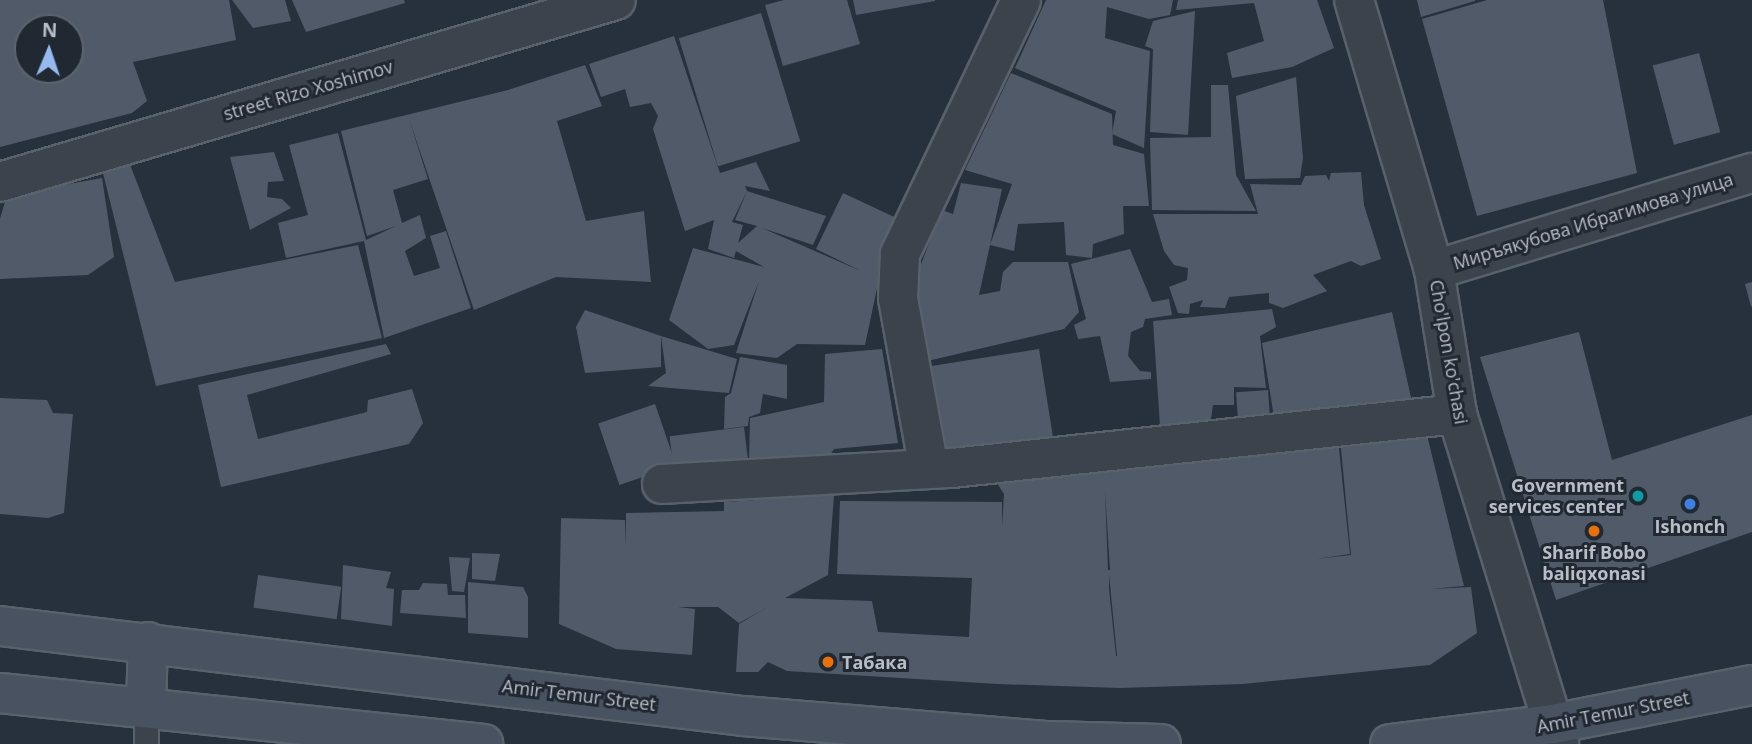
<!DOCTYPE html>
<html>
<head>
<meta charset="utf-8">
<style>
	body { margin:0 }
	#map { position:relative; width:1752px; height:744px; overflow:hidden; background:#27313d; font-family:"Open Sans",sans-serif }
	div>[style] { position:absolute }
	.building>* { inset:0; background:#515a68; transform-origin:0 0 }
	.roads { filter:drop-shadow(2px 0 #59616b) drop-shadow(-2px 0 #59616b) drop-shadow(0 2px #59616b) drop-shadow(0 -2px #59616b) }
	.service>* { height:23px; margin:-11.5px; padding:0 11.5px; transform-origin:11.5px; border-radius:11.5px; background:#3b434d }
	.minor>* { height:38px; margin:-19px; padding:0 19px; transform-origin:19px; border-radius:19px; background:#3b434d }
	.tertiary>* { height:38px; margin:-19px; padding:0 19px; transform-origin:19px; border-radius:19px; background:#3b434d }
	.secondary>* { height:38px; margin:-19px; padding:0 19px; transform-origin:19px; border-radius:19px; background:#495260 }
	.dots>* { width:19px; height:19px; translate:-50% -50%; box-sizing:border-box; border:4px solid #202832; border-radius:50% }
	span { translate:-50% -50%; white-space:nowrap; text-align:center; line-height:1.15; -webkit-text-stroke:6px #202832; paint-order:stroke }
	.street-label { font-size:18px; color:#b7bec8 }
	.poi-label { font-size:18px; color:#b7bec8; font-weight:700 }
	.right { translate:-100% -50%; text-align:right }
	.left { translate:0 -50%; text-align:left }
	.north { position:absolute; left:14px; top:14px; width:70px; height:70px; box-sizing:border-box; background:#202832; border:2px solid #5c646e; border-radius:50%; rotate:2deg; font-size:19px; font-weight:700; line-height:28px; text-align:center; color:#b7bec8 }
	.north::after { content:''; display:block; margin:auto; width:24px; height:32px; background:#95baef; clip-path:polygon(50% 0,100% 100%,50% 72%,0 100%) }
</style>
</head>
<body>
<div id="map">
	<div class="building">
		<div style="clip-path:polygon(evenodd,0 0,229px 0,236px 40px,133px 62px,147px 101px,132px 113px,0 147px,0 0,28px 28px,70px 28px,70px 70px,28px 70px,28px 28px)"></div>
		<div style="clip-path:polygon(232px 0,285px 0,291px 21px,253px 28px)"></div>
		<div style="clip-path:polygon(292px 0,404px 0,405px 3px,306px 32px)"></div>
		<div style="clip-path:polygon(784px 0,847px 0,860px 44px,783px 66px,765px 5px)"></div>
		<div style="clip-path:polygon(853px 0,935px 0,935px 1px,856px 15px)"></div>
		<div style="clip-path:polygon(1046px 0,1173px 0,1170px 15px,1149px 19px,1107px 7px,1105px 38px,1150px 51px,1144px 148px,1112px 134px,1116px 111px,1015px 68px)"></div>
		<div style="clip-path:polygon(1178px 0,1317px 0,1334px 48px,1292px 67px,1232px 78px,1227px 53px,1264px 41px,1254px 3px,1176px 10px)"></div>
		<div style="clip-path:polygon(1417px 0,1475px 0,1475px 1px,1421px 17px)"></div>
		<div style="clip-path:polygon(1487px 0,1603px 0,1637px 173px,1477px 216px,1422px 19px)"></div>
		<div style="clip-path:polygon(1195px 11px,1188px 135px,1150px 132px,1153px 49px,1145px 46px,1153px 21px)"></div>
		<div style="left:761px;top:13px;width:134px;height:86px;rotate:73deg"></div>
		<div style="clip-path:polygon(evenodd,674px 36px,720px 173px,756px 162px,770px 191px,745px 186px,747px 191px,826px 216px,813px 245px,762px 228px,861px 271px,816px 249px,843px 193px,905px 222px,879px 279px,865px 345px,797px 344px,777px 358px,736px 353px,759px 281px,734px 345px,708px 349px,669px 320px,693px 248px,764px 267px,736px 251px,734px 258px,708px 249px,714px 220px,685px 231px,653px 129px,658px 116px,651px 103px,630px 107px,625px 89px,601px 97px,589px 64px,674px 36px,747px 191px,735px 220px,757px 226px,738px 243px,743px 225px,732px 222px,747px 191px)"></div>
		<div style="left:1699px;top:53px;width:82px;height:48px;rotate:75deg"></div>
		<div style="clip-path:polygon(585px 65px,602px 106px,557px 121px,586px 221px,644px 211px,651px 282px,556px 277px,474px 310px,409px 119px,428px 179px,393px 190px,402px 223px,420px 215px,426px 238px,405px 251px,414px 276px,440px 268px,430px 236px,446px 231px,471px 308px,384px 338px,364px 241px,286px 258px,278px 223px,308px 215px,289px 145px,338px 133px,366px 240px,396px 226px,367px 236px,341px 131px,508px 90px)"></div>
		<div style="clip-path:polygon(1011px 73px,1112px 114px,1113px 145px,1144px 154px,1149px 206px,1123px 206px,1124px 234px,1093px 244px,1092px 258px,1066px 255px,1064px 222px,1018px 224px,1014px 251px,990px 245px,979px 295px,1000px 291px,1003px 272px,1013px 262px,1068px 262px,1079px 312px,1064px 329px,923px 362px,916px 277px,942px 210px,953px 214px,961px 183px,1002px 189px,990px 245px,1012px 184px,965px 170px)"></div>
		<div style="clip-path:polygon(1296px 77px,1303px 158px,1300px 178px,1245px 179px,1236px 96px)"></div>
		<div style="clip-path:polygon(1211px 85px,1228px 85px,1236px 175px,1256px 211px,1152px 210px,1150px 138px,1211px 137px)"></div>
		<div style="clip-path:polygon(274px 152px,284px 181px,268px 182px,267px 197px,282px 199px,291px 208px,250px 230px,230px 157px)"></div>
		<div style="clip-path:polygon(126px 154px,175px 282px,358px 245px,382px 338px,156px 386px,100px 161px)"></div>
		<div style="clip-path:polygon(1361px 172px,1364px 205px,1381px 259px,1361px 266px,1351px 261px,1313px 275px,1327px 291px,1283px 308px,1269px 303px,1269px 293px,1229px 297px,1225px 308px,1200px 307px,1203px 300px,1190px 304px,1189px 314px,1178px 313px,1169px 287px,1187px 280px,1188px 268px,1174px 265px,1164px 251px,1153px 214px,1258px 214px,1250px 184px,1301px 185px,1305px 176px,1326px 175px,1329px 181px,1331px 173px)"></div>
		<div style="clip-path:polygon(102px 178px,114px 257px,88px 275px,0 279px,0 219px,7px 195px)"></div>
		<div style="clip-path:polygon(1130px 249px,1152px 302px,1169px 299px,1172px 315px,1145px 319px,1143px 327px,1131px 332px,1128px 356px,1140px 371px,1151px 372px,1151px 379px,1110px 382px,1100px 336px,1078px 339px,1074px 325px,1086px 319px,1071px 264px)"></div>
		<div style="clip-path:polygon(1752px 282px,1752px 306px,1751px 307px,1745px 284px)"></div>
		<div style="clip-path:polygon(1272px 309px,1276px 327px,1260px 336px,1266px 388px,1234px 387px,1234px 405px,1213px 405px,1211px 419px,1190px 426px,1160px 426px,1153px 321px)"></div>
		<div style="clip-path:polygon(585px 310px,661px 336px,661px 367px,585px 373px,576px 327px)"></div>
		<div style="clip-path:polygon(1392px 312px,1414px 411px,1275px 423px,1262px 343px)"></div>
		<div style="clip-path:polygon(1579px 332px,1612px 460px,1752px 415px,1752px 532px,1556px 600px,1480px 357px)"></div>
		<div style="clip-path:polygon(661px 336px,737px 359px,729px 393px,648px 386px,666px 373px)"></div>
		<div style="clip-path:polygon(386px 344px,391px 354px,247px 395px,258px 439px,367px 412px,368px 400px,412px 389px,423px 423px,409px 444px,221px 487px,198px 385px)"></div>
		<div style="clip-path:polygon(882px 349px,898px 443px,834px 449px,828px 458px,749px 460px,750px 418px,824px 402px,825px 354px)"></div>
		<div style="left:1039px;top:349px;width:105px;height:115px;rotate:81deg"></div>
		<div style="clip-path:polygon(740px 357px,787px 365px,787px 399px,763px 394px,760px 413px,749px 417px,748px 426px,724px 429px,725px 397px,731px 393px)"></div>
		<div style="left:1268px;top:390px;width:31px;height:32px;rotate:86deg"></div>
		<div style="clip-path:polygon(0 398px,47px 400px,53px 413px,73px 414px,64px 513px,48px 518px,0 514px)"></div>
		<div style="left:655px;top:404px;width:65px;height:60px;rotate:71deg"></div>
		<div style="left:744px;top:427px;width:35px;height:75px;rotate:83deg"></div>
		<div style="clip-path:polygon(evenodd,1426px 431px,1464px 586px,1430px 589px,1471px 587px,1477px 633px,1430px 665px,1243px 684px,1120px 688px,997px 684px,787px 671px,768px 662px,758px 672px,736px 672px,739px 624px,768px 607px,739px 623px,718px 607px,678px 607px,695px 609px,692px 655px,616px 649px,559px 624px,561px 518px,625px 520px,626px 547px,626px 513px,724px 511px,724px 502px,834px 495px,828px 575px,785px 598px,872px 601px,878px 632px,969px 637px,972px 578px,837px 574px,840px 501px,1002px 502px,1002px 527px,1004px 494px,991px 474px,1338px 439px,1350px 554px,1316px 559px,1351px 555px,1340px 438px,1426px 431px,1105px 490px,1110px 570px,1108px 570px,1105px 490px,1426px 431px,1109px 575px,1117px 656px,1116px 656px,1109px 589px,1109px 575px)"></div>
		<div style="clip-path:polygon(472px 553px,500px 554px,495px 581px,472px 579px)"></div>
		<div style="clip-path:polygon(449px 557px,470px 558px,464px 592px,452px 591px)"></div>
		<div style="clip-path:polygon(343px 565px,391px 572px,386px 588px,394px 589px,392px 626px,341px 619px)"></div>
		<div style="left:258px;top:575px;width:84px;height:33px;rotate:8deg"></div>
		<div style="clip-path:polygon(468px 582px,523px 587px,528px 597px,528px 638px,468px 633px)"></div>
		<div style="clip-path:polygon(423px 583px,447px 584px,448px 595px,465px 595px,466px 618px,400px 613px,402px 590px,419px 590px)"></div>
	</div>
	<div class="roads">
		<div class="service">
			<div style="left:146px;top:706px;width:38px;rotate:90deg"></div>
		</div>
		<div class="minor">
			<div style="left:0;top:182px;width:642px;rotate:-16.46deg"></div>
			<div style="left:1434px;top:270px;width:332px;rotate:-17deg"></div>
			<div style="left:929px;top:469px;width:174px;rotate:-100.3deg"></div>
			<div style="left:898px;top:298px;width:44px;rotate:-87.4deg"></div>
			<div style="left:900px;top:254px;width:281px;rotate:-64.5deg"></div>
			<div style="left:662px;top:484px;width:290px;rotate:-3.2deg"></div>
			<div style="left:952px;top:468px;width:508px;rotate:-6.1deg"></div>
		</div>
		<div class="tertiary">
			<div style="left:1354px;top:0;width:282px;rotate:73.5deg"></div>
			<div style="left:1434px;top:270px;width:146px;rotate:80.9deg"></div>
			<div style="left:1457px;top:414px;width:345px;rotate:72.8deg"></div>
		</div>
		<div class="secondary">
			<div style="left:0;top:626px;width:748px;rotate:6.91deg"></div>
			<div style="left:743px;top:716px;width:306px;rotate:4.7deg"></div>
			<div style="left:1048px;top:741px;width:113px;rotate:1.5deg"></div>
			<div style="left:0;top:693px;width:486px;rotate:6deg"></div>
			<div style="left:146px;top:706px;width:64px;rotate:-88.2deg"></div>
			<div style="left:1390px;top:744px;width:164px;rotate:-7deg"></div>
			<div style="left:1553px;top:724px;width:203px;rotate:-11.1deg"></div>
		</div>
	</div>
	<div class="dots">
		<div style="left:1638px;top:496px;background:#0f9aa8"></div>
		<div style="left:1690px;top:504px;background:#3f7fe0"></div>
		<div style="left:1594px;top:531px;background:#e8710a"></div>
		<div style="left:828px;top:662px;background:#e8710a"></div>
	</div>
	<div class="street-label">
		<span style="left:308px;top:90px;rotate:-16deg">street Rizo Xoshimov</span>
		<span style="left:1593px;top:221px;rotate:-17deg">Миръякубова Ибрагимова улица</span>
		<span style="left:1449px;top:352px;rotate:80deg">Cho'lpon ko'chasi</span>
		<span style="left:579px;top:695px;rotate:7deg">Amir Temur Street</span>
		<span style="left:1613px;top:712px;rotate:-11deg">Amir Temur Street</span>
	</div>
	<div class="poi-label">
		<span class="right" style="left:1624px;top:496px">Government<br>services center</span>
		<span style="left:1690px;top:526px">Ishonch</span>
		<span style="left:1594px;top:563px">Sharif Bobo<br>baliqxonasi</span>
		<span class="left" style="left:842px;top:662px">Табака</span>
	</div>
	<div class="north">N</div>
</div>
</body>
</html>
